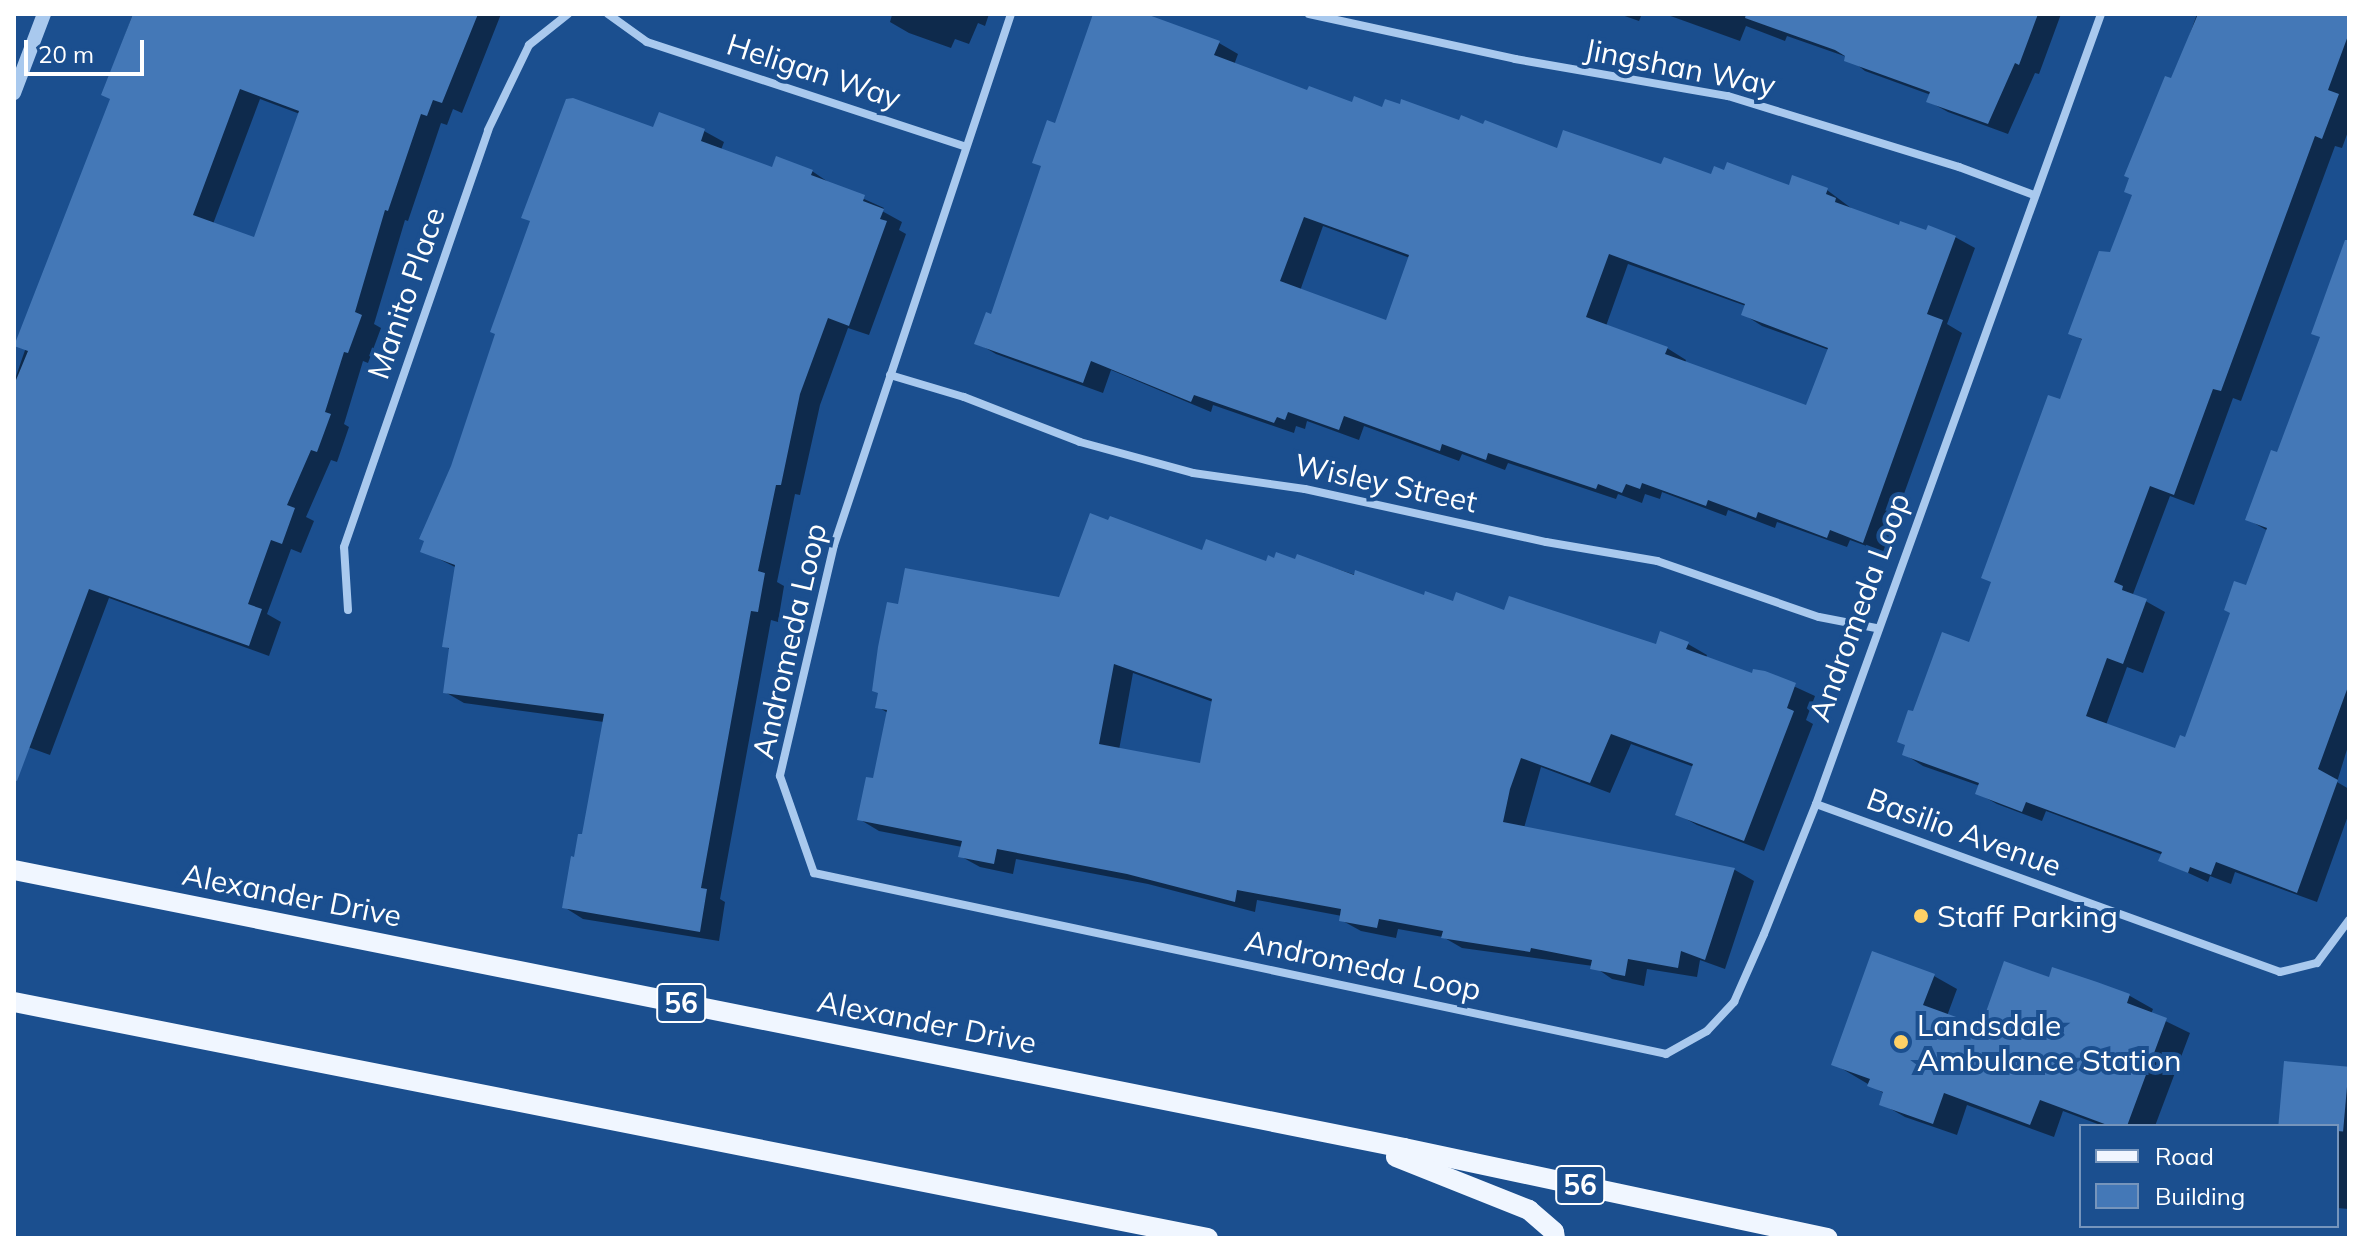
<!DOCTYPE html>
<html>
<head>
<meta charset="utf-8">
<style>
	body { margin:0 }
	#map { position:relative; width:2363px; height:1252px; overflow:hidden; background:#1b4f8f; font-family:Mulish,sans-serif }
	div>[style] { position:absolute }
	.shadow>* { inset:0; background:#0007 }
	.building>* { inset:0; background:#4478b7; transform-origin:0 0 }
	.minor>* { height:8px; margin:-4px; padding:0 4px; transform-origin:4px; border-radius:4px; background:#a9c9ee }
	.tertiary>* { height:14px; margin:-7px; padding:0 7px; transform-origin:7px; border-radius:7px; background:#a9c9ee }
	.primary>* { height:20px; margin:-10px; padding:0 10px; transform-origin:10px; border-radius:10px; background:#f0f6ff }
	.dots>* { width:22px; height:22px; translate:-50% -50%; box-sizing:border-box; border:4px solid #1b4f8f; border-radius:50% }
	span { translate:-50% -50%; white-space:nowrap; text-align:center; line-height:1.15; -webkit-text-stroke:8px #1b4f8f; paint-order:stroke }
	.shield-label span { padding:2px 6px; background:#1b4f8f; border:2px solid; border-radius:6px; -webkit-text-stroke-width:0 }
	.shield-label { font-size:28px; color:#fff; font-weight:700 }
	.street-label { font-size:30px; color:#fff }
	.poi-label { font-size:30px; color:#fff }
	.left { translate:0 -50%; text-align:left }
	.frame { position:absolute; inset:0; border:16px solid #fff; pointer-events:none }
	.legend { position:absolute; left:2079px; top:1124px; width:260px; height:104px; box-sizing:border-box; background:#1b4f8f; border:2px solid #7695bc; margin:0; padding:10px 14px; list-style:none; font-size:24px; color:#fff }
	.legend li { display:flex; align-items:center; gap:16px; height:40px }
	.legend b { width:40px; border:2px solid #7695bc }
	.scale { position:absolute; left:24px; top:40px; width:120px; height:36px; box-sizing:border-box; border:4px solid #fff; border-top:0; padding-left:10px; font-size:24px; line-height:28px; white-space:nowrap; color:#fff; -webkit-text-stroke:6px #1b4f8f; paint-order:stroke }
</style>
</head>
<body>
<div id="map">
	<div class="shadow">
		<div style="clip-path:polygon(evenodd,133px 14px,501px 14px,462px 113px,453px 109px,447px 125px,441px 123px,408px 221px,405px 220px,374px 324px,381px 328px,368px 363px,363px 361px,344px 424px,349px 427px,337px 462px,331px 460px,306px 517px,314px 521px,301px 553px,291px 549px,267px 614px,281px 622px,269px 656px,109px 598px,50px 755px,14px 742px,14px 382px,112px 99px,103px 94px,133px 14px,260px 99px,300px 114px,256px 240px,213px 224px,260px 99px)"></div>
		<div style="clip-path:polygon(888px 14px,989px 14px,985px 26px,978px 23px,969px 44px,955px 39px,951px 48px,909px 33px,890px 22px,892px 15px)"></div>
		<div style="clip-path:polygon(evenodd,1095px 14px,1140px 14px,1219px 43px,1238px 54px,1234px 65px,1309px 93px,1353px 104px,1460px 123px,1558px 150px,1712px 177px,1790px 187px,1794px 177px,1827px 190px,1855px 211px,1900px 227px,1955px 237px,1975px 248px,1947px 324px,1962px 333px,1883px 552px,1850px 540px,1847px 547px,1777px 522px,1775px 528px,1728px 510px,1726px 516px,1662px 492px,1660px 499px,1645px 494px,1642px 503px,1618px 494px,1616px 499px,1508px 463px,1505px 470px,1462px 454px,1459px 461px,1364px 426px,1359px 440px,1307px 421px,1305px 429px,1296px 426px,1294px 433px,1213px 405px,1211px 412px,1111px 370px,1103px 393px,996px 354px,977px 343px,992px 316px,1095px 14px,1323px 226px,1410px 258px,1387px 323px,1300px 291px,1323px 226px,1095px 14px,1628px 264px,1746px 306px,1743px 314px,1762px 326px,1829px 350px,1807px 408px,1685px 363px,1686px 360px,1667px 348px,1606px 326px,1628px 264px)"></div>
		<div style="clip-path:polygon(1619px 14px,1642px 14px,1639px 21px)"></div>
		<div style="clip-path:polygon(1665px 14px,2061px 14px,2039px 74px,2035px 73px,2008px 134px,1948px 112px,1928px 101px,1931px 95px,1865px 71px,1847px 57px,1787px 36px,1785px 41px,1746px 26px,1740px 41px)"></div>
		<div style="clip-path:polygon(2197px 14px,2349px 14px,2349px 129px,2342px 148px,2335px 146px,2241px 401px,2233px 398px,2194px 505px,2170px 496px,2133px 594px,2165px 612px,2143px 673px,2127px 667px,2106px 725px,2177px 751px,2186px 740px,2268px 531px,2247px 519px,2278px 455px,2349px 271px,2349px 743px,2337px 782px,2349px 789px,2349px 813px,2317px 902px,2235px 872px,2231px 884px,2210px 876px,2208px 882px,2160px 860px,2163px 855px,2046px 811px,2042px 821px,1997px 804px,1977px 793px,1980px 786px,1923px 766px,1904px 754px,1914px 714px,1970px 644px,2084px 341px,2071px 333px,2112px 254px)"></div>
		<div style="clip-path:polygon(654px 130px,704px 131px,724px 142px,721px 150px,773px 169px,812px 171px,831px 184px,884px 208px,882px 211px,902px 222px,899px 230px,906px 234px,869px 335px,848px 328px,820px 405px,800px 495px,795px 494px,777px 582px,784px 586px,778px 622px,771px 620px,720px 899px,725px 902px,719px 941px,583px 919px,564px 907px,584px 837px,604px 722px,464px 703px,445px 692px,451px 650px,445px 646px,457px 568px,423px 551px,497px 333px)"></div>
		<div style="clip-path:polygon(evenodd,1203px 552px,1267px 563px,1296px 561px,1298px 556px,1425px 598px,1657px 646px,1688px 644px,1707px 655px,1706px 658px,1753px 675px,1765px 673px,1815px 696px,1806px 720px,1813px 724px,1764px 851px,1697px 825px,1677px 814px,1694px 767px,1631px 744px,1610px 793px,1541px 767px,1524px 828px,1735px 870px,1754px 881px,1725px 969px,1700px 960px,1697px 977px,1647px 969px,1644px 986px,1612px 979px,1593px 966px,1462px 948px,1443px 937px,1398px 929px,1396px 938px,1361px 931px,1341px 920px,1342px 916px,1257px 900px,1255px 912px,1148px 884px,1016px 859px,1013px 874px,980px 867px,960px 856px,962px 847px,879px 831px,859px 819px,874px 780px,888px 713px,878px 707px,900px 606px,1060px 600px,1203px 552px,1133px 673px,1213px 702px,1201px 765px,1119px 750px,1133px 673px)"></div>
		<div style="clip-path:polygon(1934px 976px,1957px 989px,1947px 1016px,1982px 1029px,2050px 979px,2096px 984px,2130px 996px,2153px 1009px,2151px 1014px,2190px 1033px,2155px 1126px,2103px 1126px,2063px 1111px,2054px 1137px,1967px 1105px,1957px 1135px,1905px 1117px,1882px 1104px,1885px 1094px,1834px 1064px)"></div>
		<div style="clip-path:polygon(2285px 1063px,2349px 1069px,2349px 1209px,2337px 1208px,2337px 1126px,2283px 1126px)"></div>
	</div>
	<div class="building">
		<div style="clip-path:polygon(evenodd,133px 14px,478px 14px,442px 103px,433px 100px,427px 116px,421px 114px,388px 211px,385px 210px,355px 312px,362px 315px,348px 353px,344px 352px,325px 412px,331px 414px,317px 452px,311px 450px,287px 505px,295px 508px,282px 544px,271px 540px,248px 604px,262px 609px,249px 646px,89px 589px,17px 781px,14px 780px,14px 385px,28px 351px,14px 346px,110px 99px,101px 95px,133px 14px,240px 89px,299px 111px,254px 237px,193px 215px,240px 89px)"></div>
		<div style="clip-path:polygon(evenodd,1093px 14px,1146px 14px,1220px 41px,1214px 55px,1307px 90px,1309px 86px,1352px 102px,1354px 96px,1382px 107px,1385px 99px,1400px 104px,1401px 99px,1459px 120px,1461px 115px,1483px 124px,1485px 120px,1557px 148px,1563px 130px,1661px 164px,1664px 157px,1711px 174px,1714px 166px,1724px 170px,1727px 162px,1789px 185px,1792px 175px,1828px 188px,1826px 194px,1836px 198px,1835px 202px,1899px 225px,1900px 221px,1926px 230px,1928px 225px,1956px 236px,1927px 314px,1943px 320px,1863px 543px,1830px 530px,1827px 538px,1758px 512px,1756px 518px,1708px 500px,1706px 506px,1642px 483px,1640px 489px,1626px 484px,1622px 493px,1598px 484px,1596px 489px,1488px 453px,1486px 460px,1442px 444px,1440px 451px,1344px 416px,1339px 430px,1288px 412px,1285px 420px,1277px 417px,1274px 423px,1194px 395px,1191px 402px,1091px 361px,1083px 383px,974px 344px,986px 312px,991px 314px,1041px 166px,1032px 163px,1047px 120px,1055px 123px,1093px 14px,1304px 217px,1409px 255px,1386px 320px,1280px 281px,1304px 217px,1093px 14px,1609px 254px,1745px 304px,1741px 315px,1828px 348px,1806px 405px,1665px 354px,1668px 347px,1586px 317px,1609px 254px)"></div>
		<div style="clip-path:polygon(1746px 14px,2038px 14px,2019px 65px,2015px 63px,1988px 124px,1926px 102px,1930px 92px,1844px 61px,1845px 56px,1835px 50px,1745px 18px)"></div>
		<div style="clip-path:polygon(2198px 14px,2349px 14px,2349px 33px,2328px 90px,2339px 94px,2322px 139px,2315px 136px,2221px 391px,2213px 389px,2174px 495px,2150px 486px,2114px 582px,2123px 586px,2122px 590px,2147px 599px,2123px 664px,2107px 658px,2086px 716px,2175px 748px,2180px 735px,2185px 737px,2230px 613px,2224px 610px,2234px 581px,2246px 585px,2267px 528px,2245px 520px,2271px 450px,2277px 452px,2320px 337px,2311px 334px,2345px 240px,2349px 240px,2349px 684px,2318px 769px,2338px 780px,2297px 893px,2216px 862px,2211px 875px,2190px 867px,2188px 873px,2158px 861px,2162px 852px,2026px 802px,2022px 812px,1975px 794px,1979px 783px,1902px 755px,1905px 745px,1897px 742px,1908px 710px,1913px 711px,1942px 632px,1969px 642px,1991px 582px,1981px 578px,2048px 395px,2060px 399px,2082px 339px,2068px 334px,2099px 251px,2110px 252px,2132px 195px,2124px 192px,2129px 178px,2124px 176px,2165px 76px,2171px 78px)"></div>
		<div style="clip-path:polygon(573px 98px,653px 127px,659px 112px,705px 129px,701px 141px,772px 167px,776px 156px,813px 170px,811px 175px,865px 195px,863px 201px,884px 209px,880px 219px,887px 221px,849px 326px,828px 318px,800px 394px,781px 485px,776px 485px,758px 571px,765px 573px,758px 612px,751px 611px,701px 888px,707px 889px,700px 932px,562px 908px,571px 856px,574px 857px,578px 834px,582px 834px,604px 714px,443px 693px,449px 648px,442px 647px,455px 565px,420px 552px,424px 541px,419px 539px,451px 466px,495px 334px,490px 332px,530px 221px,521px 218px,566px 99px)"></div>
		<div style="clip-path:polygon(evenodd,1090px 513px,1108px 520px,1110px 516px,1202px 550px,1206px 539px,1266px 561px,1268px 555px,1274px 558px,1276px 552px,1295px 559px,1297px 554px,1354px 575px,1355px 570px,1424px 595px,1425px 591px,1453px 601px,1456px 592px,1504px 610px,1509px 596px,1656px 644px,1660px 631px,1689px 642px,1686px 649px,1752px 673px,1753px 669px,1765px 671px,1796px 683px,1787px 708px,1794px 711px,1744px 841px,1675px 815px,1693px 764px,1611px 734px,1590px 783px,1521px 758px,1510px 789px,1503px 822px,1735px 868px,1705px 960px,1681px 951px,1678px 968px,1628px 959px,1625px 976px,1590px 969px,1592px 960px,1531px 948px,1530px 952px,1441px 938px,1443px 931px,1379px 919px,1377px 928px,1339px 921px,1341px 909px,1237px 890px,1235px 902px,1127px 874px,997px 849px,994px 864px,958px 857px,962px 841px,857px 820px,866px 777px,873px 778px,887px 710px,875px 708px,878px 693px,872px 691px,878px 647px,887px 602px,898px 604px,905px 568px,1059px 597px,1090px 513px,1114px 664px,1212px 699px,1200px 763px,1099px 744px,1114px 664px)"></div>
		<div style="clip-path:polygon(1872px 951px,1935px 974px,1923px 1005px,1981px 1026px,2004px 961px,2049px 977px,2052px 967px,2097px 982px,2130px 994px,2127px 1003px,2167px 1018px,2127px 1126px,2110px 1126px,2040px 1100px,2030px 1125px,1944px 1093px,1933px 1124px,1879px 1105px,1883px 1092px,1867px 1086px,1870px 1079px,1831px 1065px)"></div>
		<div style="left:2284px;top:1061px;width:65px;height:65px;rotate:5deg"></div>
	</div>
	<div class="minor">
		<div style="left:608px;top:14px;width:48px;rotate:35.7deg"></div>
		<div style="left:647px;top:42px;width:334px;rotate:18.2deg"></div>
		<div style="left:1011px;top:14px;width:560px;rotate:108.43deg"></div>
		<div style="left:834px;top:545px;width:237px;rotate:103.2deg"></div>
		<div style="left:780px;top:776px;width:103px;rotate:70.7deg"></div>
		<div style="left:814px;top:873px;width:871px;rotate:11.99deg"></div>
		<div style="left:1666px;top:1054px;width:47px;rotate:-29.3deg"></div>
		<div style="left:1707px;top:1031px;width:40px;rotate:-47deg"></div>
		<div style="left:1734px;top:1002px;width:74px;rotate:-66.2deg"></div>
		<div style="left:1764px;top:934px;width:140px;rotate:-68.2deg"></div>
		<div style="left:1816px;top:804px;width:840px;rotate:-70.16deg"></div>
		<div style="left:1309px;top:14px;width:211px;rotate:12.3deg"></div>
		<div style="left:1515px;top:59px;width:216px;rotate:9.9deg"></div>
		<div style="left:1728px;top:96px;width:242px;rotate:17.1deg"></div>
		<div style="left:1959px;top:167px;width:80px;rotate:20.5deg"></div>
		<div style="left:890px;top:375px;width:77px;rotate:16.6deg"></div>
		<div style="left:964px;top:397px;width:124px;rotate:21.2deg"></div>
		<div style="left:1080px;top:442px;width:117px;rotate:15.3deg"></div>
		<div style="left:1193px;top:473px;width:113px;rotate:8.1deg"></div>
		<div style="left:1305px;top:489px;width:247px;rotate:12.4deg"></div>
		<div style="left:1546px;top:542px;width:113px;rotate:9.7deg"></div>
		<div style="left:1657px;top:561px;width:171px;rotate:19.1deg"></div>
		<div style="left:1819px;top:617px;width:58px;rotate:10.9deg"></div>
		<div style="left:348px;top:610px;width:63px;rotate:-93.6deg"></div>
		<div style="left:344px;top:547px;width:441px;rotate:-70.9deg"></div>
		<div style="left:488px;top:130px;width:94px;rotate:-64.2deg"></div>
		<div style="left:529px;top:45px;width:50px;rotate:-38.5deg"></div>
		<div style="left:1816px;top:804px;width:493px;rotate:19.9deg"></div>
		<div style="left:2280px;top:972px;width:38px;rotate:-14deg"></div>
		<div style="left:2317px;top:963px;width:54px;rotate:-53.3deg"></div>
	</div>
	<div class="tertiary">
		<div style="left:14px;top:93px;width:85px;rotate:-69.2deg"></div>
	</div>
	<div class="primary">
		<div style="left:14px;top:870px;width:1418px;rotate:11.31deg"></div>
		<div style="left:1404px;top:1148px;width:433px;rotate:12deg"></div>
		<div style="left:14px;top:1002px;width:1217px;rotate:11.18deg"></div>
		<div style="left:1396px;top:1157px;width:143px;rotate:21.7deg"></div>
		<div style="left:1529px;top:1210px;width:33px;rotate:41deg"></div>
		<div style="left:1554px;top:1232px;width:6px;rotate:81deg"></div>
	</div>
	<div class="dots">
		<div style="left:1921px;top:916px;background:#ffd166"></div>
		<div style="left:1901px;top:1042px;background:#ffd166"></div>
	</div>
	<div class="shield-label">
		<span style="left:681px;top:1003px">56</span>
		<span style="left:1580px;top:1185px">56</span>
	</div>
	<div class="street-label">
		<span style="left:1680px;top:67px;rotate:11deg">Jingshan Way</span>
		<span style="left:814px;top:71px;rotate:18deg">Heligan Way</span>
		<span style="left:406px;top:293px;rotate:-71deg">Manito Place</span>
		<span style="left:1386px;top:483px;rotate:12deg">Wisley Street</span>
		<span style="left:1859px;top:607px;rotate:-70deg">Andromeda Loop</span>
		<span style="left:789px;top:641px;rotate:-77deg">Andromeda Loop</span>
		<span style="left:1964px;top:832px;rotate:20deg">Basilio Avenue</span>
		<span style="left:292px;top:895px;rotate:11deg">Alexander Drive</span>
		<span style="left:1363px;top:965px;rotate:12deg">Andromeda Loop</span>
		<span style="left:927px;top:1022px;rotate:11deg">Alexander Drive</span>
	</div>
	<div class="poi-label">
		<span class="left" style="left:1937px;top:916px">Staff Parking</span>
		<span class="left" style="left:1917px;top:1042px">Landsdale<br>Ambulance Station</span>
	</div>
	<div class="frame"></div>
	<ul class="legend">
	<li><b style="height:10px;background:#f0f6ff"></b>Road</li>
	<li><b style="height:22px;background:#4478b7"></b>Building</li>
	</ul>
	<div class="scale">20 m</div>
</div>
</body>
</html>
